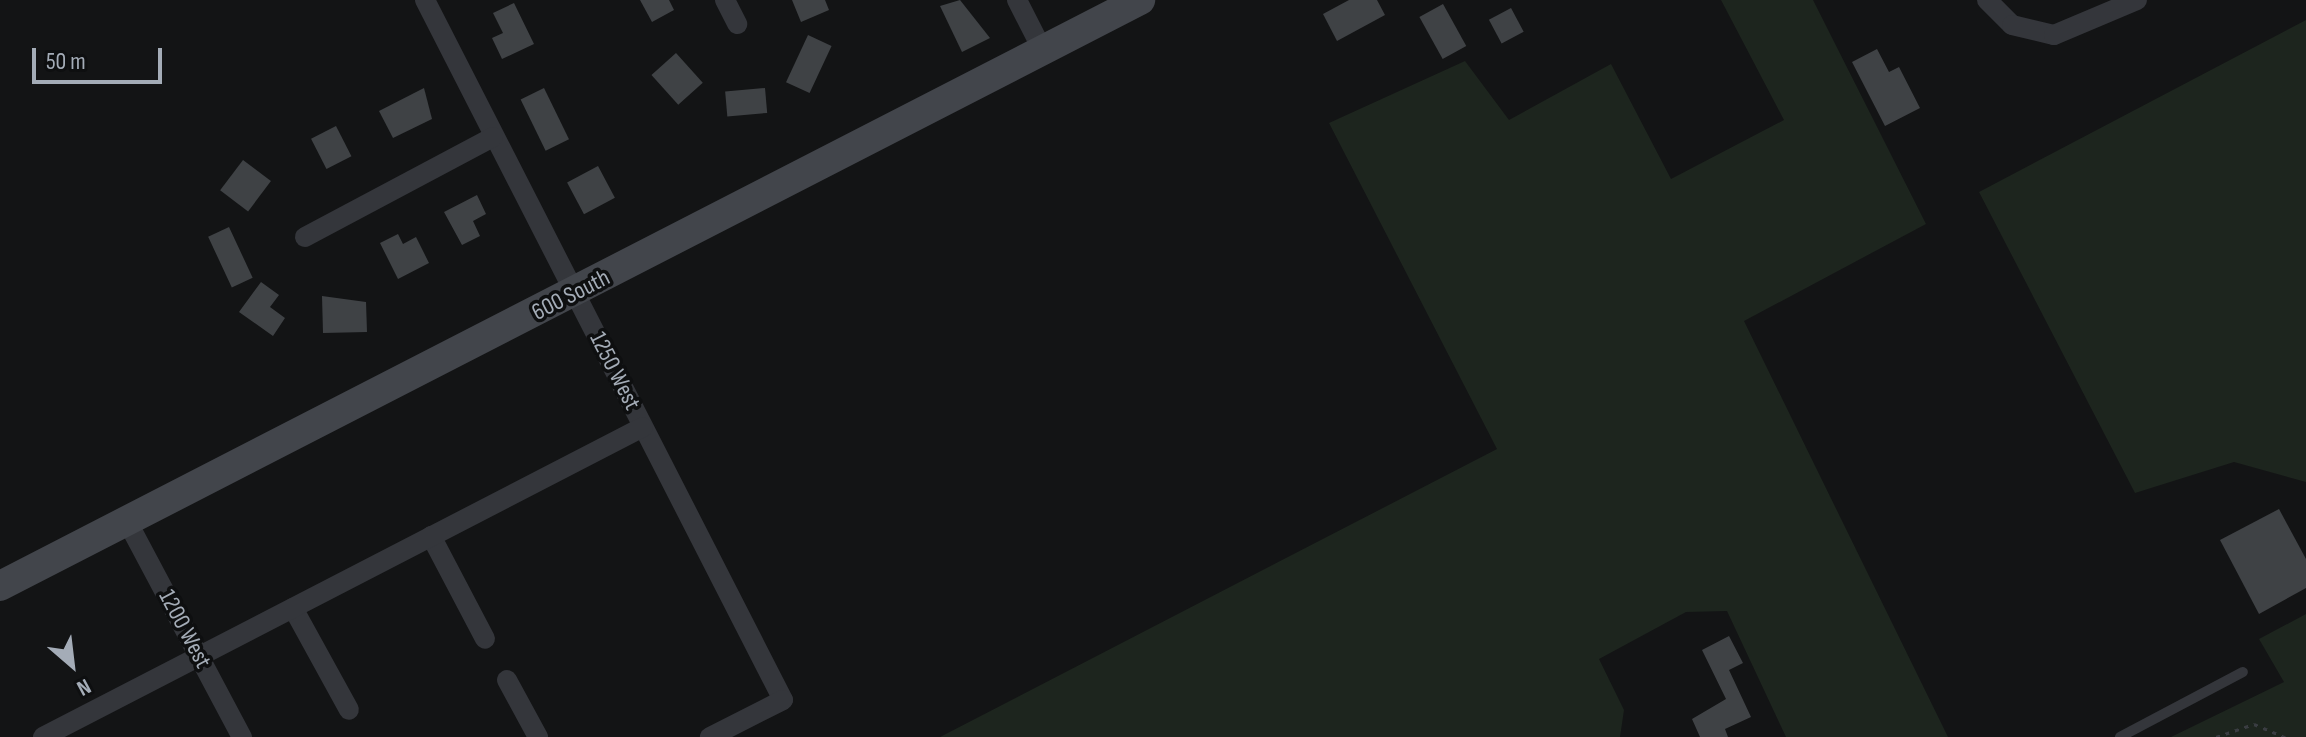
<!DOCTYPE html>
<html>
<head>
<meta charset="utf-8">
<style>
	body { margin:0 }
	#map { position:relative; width:2306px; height:737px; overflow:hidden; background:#131415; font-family:"Sofia Sans Condensed",sans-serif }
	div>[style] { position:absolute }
	.green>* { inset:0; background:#1d251e }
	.building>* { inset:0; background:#3f4245; transform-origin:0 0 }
	.path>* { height:3px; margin-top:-1.5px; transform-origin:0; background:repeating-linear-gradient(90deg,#3a3d42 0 4px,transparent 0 10px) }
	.lane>* { height:10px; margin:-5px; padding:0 5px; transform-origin:5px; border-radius:5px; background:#34363b }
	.street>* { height:20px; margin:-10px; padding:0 10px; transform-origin:10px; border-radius:10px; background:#34363b }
	.secondary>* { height:30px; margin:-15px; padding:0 15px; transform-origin:15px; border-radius:15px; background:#42454b }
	span { translate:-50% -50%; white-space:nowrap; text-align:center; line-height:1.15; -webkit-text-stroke:7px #0e0f10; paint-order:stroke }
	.street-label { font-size:24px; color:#a4acb7 }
	.north { position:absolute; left:32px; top:625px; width:80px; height:80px; -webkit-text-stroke:6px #0e0f10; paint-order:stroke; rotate:152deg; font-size:22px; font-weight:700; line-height:32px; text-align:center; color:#a4acb7 }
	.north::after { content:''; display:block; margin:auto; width:28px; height:36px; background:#a4acb7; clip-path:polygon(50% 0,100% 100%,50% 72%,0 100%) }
	.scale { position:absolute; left:32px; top:48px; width:130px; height:36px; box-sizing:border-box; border:4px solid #a4acb7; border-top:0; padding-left:10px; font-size:24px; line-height:28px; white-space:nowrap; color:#a4acb7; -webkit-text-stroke:6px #0e0f10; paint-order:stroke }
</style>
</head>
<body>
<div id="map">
	<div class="green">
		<div style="clip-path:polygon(1721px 0,1813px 0,1926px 224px,1744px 321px,1948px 737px,1786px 737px,1727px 611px,1686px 612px,1599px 659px,1624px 710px,1620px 737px,940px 737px,1497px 449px,1329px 123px,1465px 61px,1509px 120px,1611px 64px,1671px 179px,1784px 120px)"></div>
		<div style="clip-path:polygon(2306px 20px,2306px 482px,2234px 462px,2135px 493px,1979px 192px)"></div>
		<div style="clip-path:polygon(2306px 614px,2306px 737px,2171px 737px,2284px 682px,2259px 639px)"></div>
	</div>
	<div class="building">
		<div style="clip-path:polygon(640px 0,669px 0,674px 10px,652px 22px)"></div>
		<div style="clip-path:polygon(792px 0,825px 0,829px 10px,801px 22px)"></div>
		<div style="clip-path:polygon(960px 0,990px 38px,962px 52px,940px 6px)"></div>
		<div style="clip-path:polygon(1349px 0,1377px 0,1385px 15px,1337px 41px,1323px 14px)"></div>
		<div style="clip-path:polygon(514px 3px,534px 44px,502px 59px,492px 38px,503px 33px,493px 13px)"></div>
		<div style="left:1443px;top:4px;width:48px;height:27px;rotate:61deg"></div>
		<div style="left:1511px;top:8px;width:27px;height:25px;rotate:62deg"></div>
		<div style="left:808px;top:35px;width:26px;height:52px;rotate:25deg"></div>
		<div style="clip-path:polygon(1877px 49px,1889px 72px,1899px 67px,1920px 108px,1885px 126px,1852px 62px)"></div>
		<div style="left:676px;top:53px;width:40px;height:33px;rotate:48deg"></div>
		<div style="clip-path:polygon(424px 88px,432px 119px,393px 138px,379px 111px)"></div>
		<div style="left:544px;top:88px;width:57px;height:26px;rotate:64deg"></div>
		<div style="left:765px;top:88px;width:25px;height:40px;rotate:85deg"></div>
		<div style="left:336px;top:126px;width:34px;height:28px;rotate:63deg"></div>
		<div style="left:243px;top:160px;width:35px;height:38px;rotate:37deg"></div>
		<div style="left:598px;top:166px;width:36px;height:35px;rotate:62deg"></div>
		<div style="clip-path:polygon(477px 195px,486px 214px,473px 221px,480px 236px,462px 245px,444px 212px)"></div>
		<div style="left:229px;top:227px;width:56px;height:23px;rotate:65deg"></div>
		<div style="clip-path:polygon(398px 234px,403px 244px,416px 237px,429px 263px,398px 279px,380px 243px)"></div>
		<div style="clip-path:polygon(261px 282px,279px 295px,270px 307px,285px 318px,273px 336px,239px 312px)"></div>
		<div style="clip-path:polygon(322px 296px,366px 302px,367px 332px,323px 333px)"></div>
		<div style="clip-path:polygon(2279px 509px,2306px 559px,2306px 588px,2259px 614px,2220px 540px)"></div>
		<div style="clip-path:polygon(1729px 636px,1743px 663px,1729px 670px,1751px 717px,1725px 729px,1728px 737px,1700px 737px,1692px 719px,1726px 699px,1702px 650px)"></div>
	</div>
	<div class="path">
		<div style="left:2216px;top:737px;width:40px;rotate:-18.9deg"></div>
		<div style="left:2254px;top:724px;width:34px;rotate:23deg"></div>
	</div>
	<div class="lane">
		<div style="left:2120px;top:737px;width:139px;rotate:-27.9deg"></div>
	</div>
	<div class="street">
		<div style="left:425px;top:0;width:786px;rotate:62.91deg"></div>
		<div style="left:783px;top:700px;width:82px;rotate:153.1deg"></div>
		<div style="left:725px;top:0;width:27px;rotate:63deg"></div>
		<div style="left:1017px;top:0;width:55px;rotate:63deg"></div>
		<div style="left:1987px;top:0;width:35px;rotate:45deg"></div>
		<div style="left:2012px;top:25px;width:43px;rotate:13.4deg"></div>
		<div style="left:2054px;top:35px;width:90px;rotate:-22.9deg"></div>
		<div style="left:305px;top:237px;width:213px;rotate:-28deg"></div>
		<div style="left:127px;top:521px;width:245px;rotate:62deg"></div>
		<div style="left:431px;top:536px;width:116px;rotate:62.3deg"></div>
		<div style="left:293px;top:608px;width:116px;rotate:61.2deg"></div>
		<div style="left:507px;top:680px;width:65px;rotate:61.5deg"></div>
		<div style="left:43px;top:737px;width:675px;rotate:-27.32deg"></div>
	</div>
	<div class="secondary">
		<div style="left:0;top:586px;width:1282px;rotate:-27.2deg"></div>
	</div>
	<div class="street-label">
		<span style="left:571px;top:295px;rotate:-27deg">600 South</span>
		<span style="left:615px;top:371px;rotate:63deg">1250 West</span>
		<span style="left:185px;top:629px;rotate:62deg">1200 West</span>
	</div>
	<div class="north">N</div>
	<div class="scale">50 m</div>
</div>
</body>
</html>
